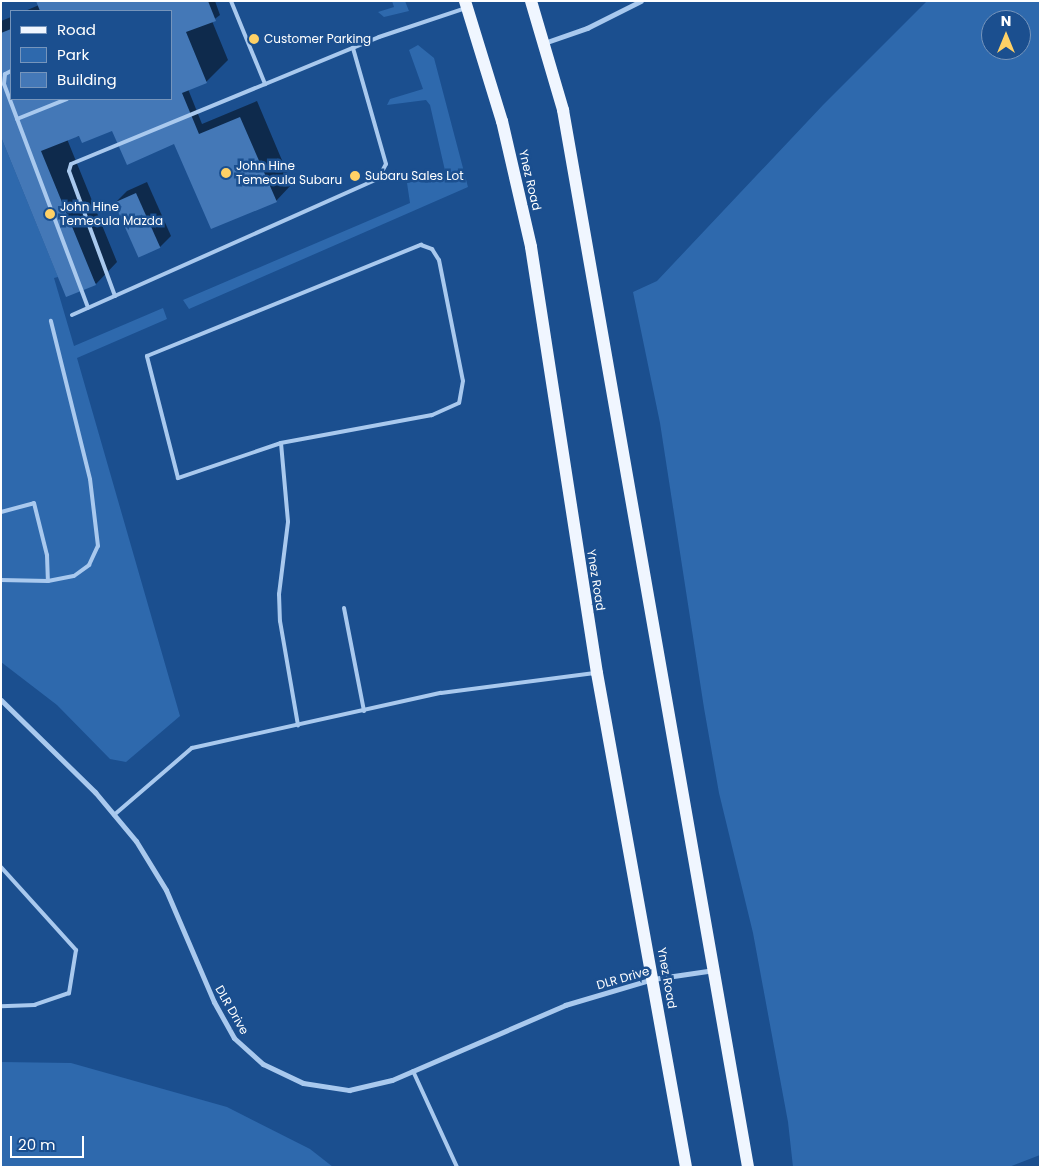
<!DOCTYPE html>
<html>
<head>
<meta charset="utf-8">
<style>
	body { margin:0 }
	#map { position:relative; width:1041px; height:1168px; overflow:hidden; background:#1b4f8f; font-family:Poppins,sans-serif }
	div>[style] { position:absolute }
	.green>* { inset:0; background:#2e69ad }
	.shadow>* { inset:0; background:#0007 }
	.building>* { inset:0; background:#4478b7; transform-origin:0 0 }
	.service>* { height:4px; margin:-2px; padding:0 2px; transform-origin:2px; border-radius:2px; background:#a9c9ee }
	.minor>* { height:5px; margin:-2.5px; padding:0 2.5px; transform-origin:2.5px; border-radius:2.5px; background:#a9c9ee }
	.primary>* { height:12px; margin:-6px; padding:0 6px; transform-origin:6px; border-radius:6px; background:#f0f6ff }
	.dots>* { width:14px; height:14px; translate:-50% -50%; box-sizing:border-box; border:2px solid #1b4f8f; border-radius:50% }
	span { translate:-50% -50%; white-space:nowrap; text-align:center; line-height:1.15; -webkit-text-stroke:5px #1b4f8f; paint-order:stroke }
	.poi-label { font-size:12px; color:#fff }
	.left { translate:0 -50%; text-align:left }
	.street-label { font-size:12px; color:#fff }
	.frame { position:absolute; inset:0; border:2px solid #fff; pointer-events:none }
	.legend { position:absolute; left:10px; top:10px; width:162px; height:90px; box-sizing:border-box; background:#1b4f8f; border:1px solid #7695bc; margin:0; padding:6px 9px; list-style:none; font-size:15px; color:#fff }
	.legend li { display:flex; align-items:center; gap:10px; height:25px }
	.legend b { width:25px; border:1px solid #7695bc }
	.north { position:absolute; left:981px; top:10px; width:50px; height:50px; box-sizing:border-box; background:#1b4f8f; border:1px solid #7695bc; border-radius:50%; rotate:0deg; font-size:14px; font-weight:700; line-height:20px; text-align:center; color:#fff }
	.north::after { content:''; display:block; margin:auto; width:18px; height:22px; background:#ffd166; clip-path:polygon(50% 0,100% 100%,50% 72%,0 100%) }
	.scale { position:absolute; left:10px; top:1136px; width:74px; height:22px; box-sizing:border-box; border:2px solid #fff; border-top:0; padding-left:6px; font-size:15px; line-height:18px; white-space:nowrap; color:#fff; -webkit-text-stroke:4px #1b4f8f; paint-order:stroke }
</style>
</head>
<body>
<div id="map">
	<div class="green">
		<div style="clip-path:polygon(392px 1px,405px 1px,409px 11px,384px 17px,378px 12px,394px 7px)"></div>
		<div style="clip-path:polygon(evenodd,927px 1px,1040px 1px,1040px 1155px,1009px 1167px,793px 1167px,788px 1122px,753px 933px,719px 793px,704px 708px,660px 423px,633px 292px,657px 281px,823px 105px,927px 1px,991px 20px,1021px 20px,1021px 50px,991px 50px,991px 20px)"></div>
		<div style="clip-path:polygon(418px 45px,434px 58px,468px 187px,189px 309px,183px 300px,410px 203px,407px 183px,446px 175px,430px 105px,426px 100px,387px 105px,390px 99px,423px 89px,409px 50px)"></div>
		<div style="clip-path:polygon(1px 137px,58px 277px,54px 278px,74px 346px,163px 308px,167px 319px,77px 358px,180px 716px,126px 762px,110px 759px,57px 705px,1px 662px)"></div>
		<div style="clip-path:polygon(1px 1062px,71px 1063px,227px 1107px,310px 1149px,333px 1167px,1px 1167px)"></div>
	</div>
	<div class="shadow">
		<div style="clip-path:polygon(38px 1px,215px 1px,220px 15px,212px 21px,228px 60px,206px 82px,188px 89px,202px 124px,257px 101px,292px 184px,276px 201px,175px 143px,113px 128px,67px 139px,117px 262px,96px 284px,1px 134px,1px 21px,11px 17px,11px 99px,171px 99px,171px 11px,25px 11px,39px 5px)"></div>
		<div style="clip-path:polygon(147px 182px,171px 236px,160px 247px,116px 202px,127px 191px)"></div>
	</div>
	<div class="building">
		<div style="clip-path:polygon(36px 1px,208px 1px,216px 21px,186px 32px,207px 83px,182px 93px,199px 134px,240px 117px,277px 202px,211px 229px,174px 144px,127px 165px,112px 131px,82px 143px,79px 136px,41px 151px,96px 285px,66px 297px,1px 137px,1px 33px,11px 29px,11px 99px,171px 99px,171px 11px,40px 11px)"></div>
		<div style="left:136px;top:193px;width:60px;height:24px;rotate:66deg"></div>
	</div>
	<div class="service">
		<div style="left:231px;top:1px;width:90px;rotate:67.7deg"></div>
		<div style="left:11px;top:71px;width:7px;rotate:153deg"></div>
		<div style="left:5px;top:74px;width:10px;rotate:96deg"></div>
		<div style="left:4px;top:84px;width:239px;rotate:69.4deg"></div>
		<div style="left:17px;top:119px;width:54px;rotate:-21.8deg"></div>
		<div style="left:115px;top:296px;width:133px;rotate:-110.2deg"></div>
		<div style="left:69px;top:171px;width:7px;rotate:-74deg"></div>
		<div style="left:71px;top:164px;width:333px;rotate:-22.4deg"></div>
		<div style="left:379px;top:37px;width:92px;rotate:-18.4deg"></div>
		<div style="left:72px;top:315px;width:335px;rotate:-24deg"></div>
		<div style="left:378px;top:179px;width:17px;rotate:-62deg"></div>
		<div style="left:386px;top:164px;width:121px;rotate:-105.9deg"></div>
		<div style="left:281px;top:443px;width:109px;rotate:161.2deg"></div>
		<div style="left:178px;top:478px;width:126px;rotate:-104.3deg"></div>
		<div style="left:147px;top:356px;width:296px;rotate:-22.1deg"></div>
		<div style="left:421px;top:245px;width:12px;rotate:20deg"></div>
		<div style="left:432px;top:249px;width:13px;rotate:58deg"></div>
		<div style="left:439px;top:260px;width:123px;rotate:78.8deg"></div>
		<div style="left:463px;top:381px;width:22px;rotate:100deg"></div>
		<div style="left:459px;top:403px;width:30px;rotate:156deg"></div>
		<div style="left:432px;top:415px;width:154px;rotate:169.5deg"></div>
		<div style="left:281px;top:443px;width:79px;rotate:84.9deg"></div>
		<div style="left:288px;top:522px;width:73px;rotate:97.1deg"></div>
		<div style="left:279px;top:594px;width:27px;rotate:88deg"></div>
		<div style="left:280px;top:621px;width:106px;rotate:80.2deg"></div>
		<div style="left:1px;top:512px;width:34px;rotate:-15deg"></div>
		<div style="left:34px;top:503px;width:54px;rotate:76deg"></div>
		<div style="left:47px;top:555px;width:26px;rotate:88deg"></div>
		<div style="left:48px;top:581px;width:47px;rotate:-178.8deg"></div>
		<div style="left:48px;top:581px;width:26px;rotate:-11deg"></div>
		<div style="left:74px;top:576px;width:19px;rotate:-36deg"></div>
		<div style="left:89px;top:565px;width:21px;rotate:-65deg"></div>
		<div style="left:98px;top:546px;width:67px;rotate:-96.8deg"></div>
		<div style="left:90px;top:479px;width:163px;rotate:-103.9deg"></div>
		<div style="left:344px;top:608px;width:105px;rotate:79deg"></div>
		<div style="left:114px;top:815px;width:103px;rotate:-40.7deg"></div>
		<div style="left:192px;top:748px;width:255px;rotate:-12.5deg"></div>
		<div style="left:441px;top:693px;width:155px;rotate:-7.4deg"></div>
		<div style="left:1px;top:867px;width:112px;rotate:47.9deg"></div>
		<div style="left:76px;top:950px;width:44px;rotate:99.2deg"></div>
		<div style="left:69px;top:993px;width:36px;rotate:161deg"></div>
		<div style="left:35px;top:1005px;width:34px;rotate:178deg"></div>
		<div style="left:413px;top:1071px;width:106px;rotate:65.4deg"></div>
	</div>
	<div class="minor">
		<div style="left:544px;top:43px;width:46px;rotate:-19.2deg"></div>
		<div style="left:587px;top:28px;width:60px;rotate:-26.6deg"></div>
		<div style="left:1px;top:700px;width:132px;rotate:44.4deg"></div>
		<div style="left:95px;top:792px;width:64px;rotate:50.1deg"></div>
		<div style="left:136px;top:841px;width:57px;rotate:58.5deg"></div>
		<div style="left:166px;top:890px;width:122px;rotate:66.8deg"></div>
		<div style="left:214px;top:1002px;width:41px;rotate:60.9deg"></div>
		<div style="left:234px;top:1038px;width:39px;rotate:42deg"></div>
		<div style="left:263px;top:1064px;width:44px;rotate:25.4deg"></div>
		<div style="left:303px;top:1083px;width:47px;rotate:8.7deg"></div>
		<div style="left:349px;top:1090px;width:44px;rotate:-13.1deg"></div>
		<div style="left:392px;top:1080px;width:189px;rotate:-23.4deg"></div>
		<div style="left:565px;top:1005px;width:92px;rotate:-16.5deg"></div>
		<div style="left:653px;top:979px;width:62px;rotate:-8.4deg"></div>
	</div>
	<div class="primary">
		<div style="left:465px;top:1px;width:126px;rotate:72.9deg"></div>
		<div style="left:502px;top:121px;width:129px;rotate:77deg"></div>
		<div style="left:531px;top:247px;width:431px;rotate:81.2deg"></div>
		<div style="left:597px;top:673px;width:502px;rotate:79.79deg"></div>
		<div style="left:531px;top:1px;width:114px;rotate:73.6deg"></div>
		<div style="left:563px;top:110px;width:1073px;rotate:80.07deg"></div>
	</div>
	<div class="dots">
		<div style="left:254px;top:39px;background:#ffd166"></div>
		<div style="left:226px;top:173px;background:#ffd166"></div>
		<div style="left:355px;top:176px;background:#ffd166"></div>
		<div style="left:50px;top:214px;background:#ffd166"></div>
	</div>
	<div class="poi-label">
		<span class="left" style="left:264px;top:39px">Customer Parking</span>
		<span class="left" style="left:236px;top:173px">John Hine<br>Temecula Subaru</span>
		<span class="left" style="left:365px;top:176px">Subaru Sales Lot</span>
		<span class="left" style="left:60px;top:214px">John Hine<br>Temecula Mazda</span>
	</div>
	<div class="street-label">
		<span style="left:530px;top:180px;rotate:77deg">Ynez Road</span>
		<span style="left:596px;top:580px;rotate:81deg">Ynez Road</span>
		<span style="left:623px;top:978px;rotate:-16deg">DLR Drive</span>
		<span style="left:667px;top:978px;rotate:80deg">Ynez Road</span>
		<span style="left:232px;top:1010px;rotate:60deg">DLR Drive</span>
	</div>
	<div class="frame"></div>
	<ul class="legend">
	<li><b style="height:6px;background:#f0f6ff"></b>Road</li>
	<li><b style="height:14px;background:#2e69ad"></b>Park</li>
	<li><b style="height:14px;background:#4478b7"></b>Building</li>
	</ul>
	<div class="north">N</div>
	<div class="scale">20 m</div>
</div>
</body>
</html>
